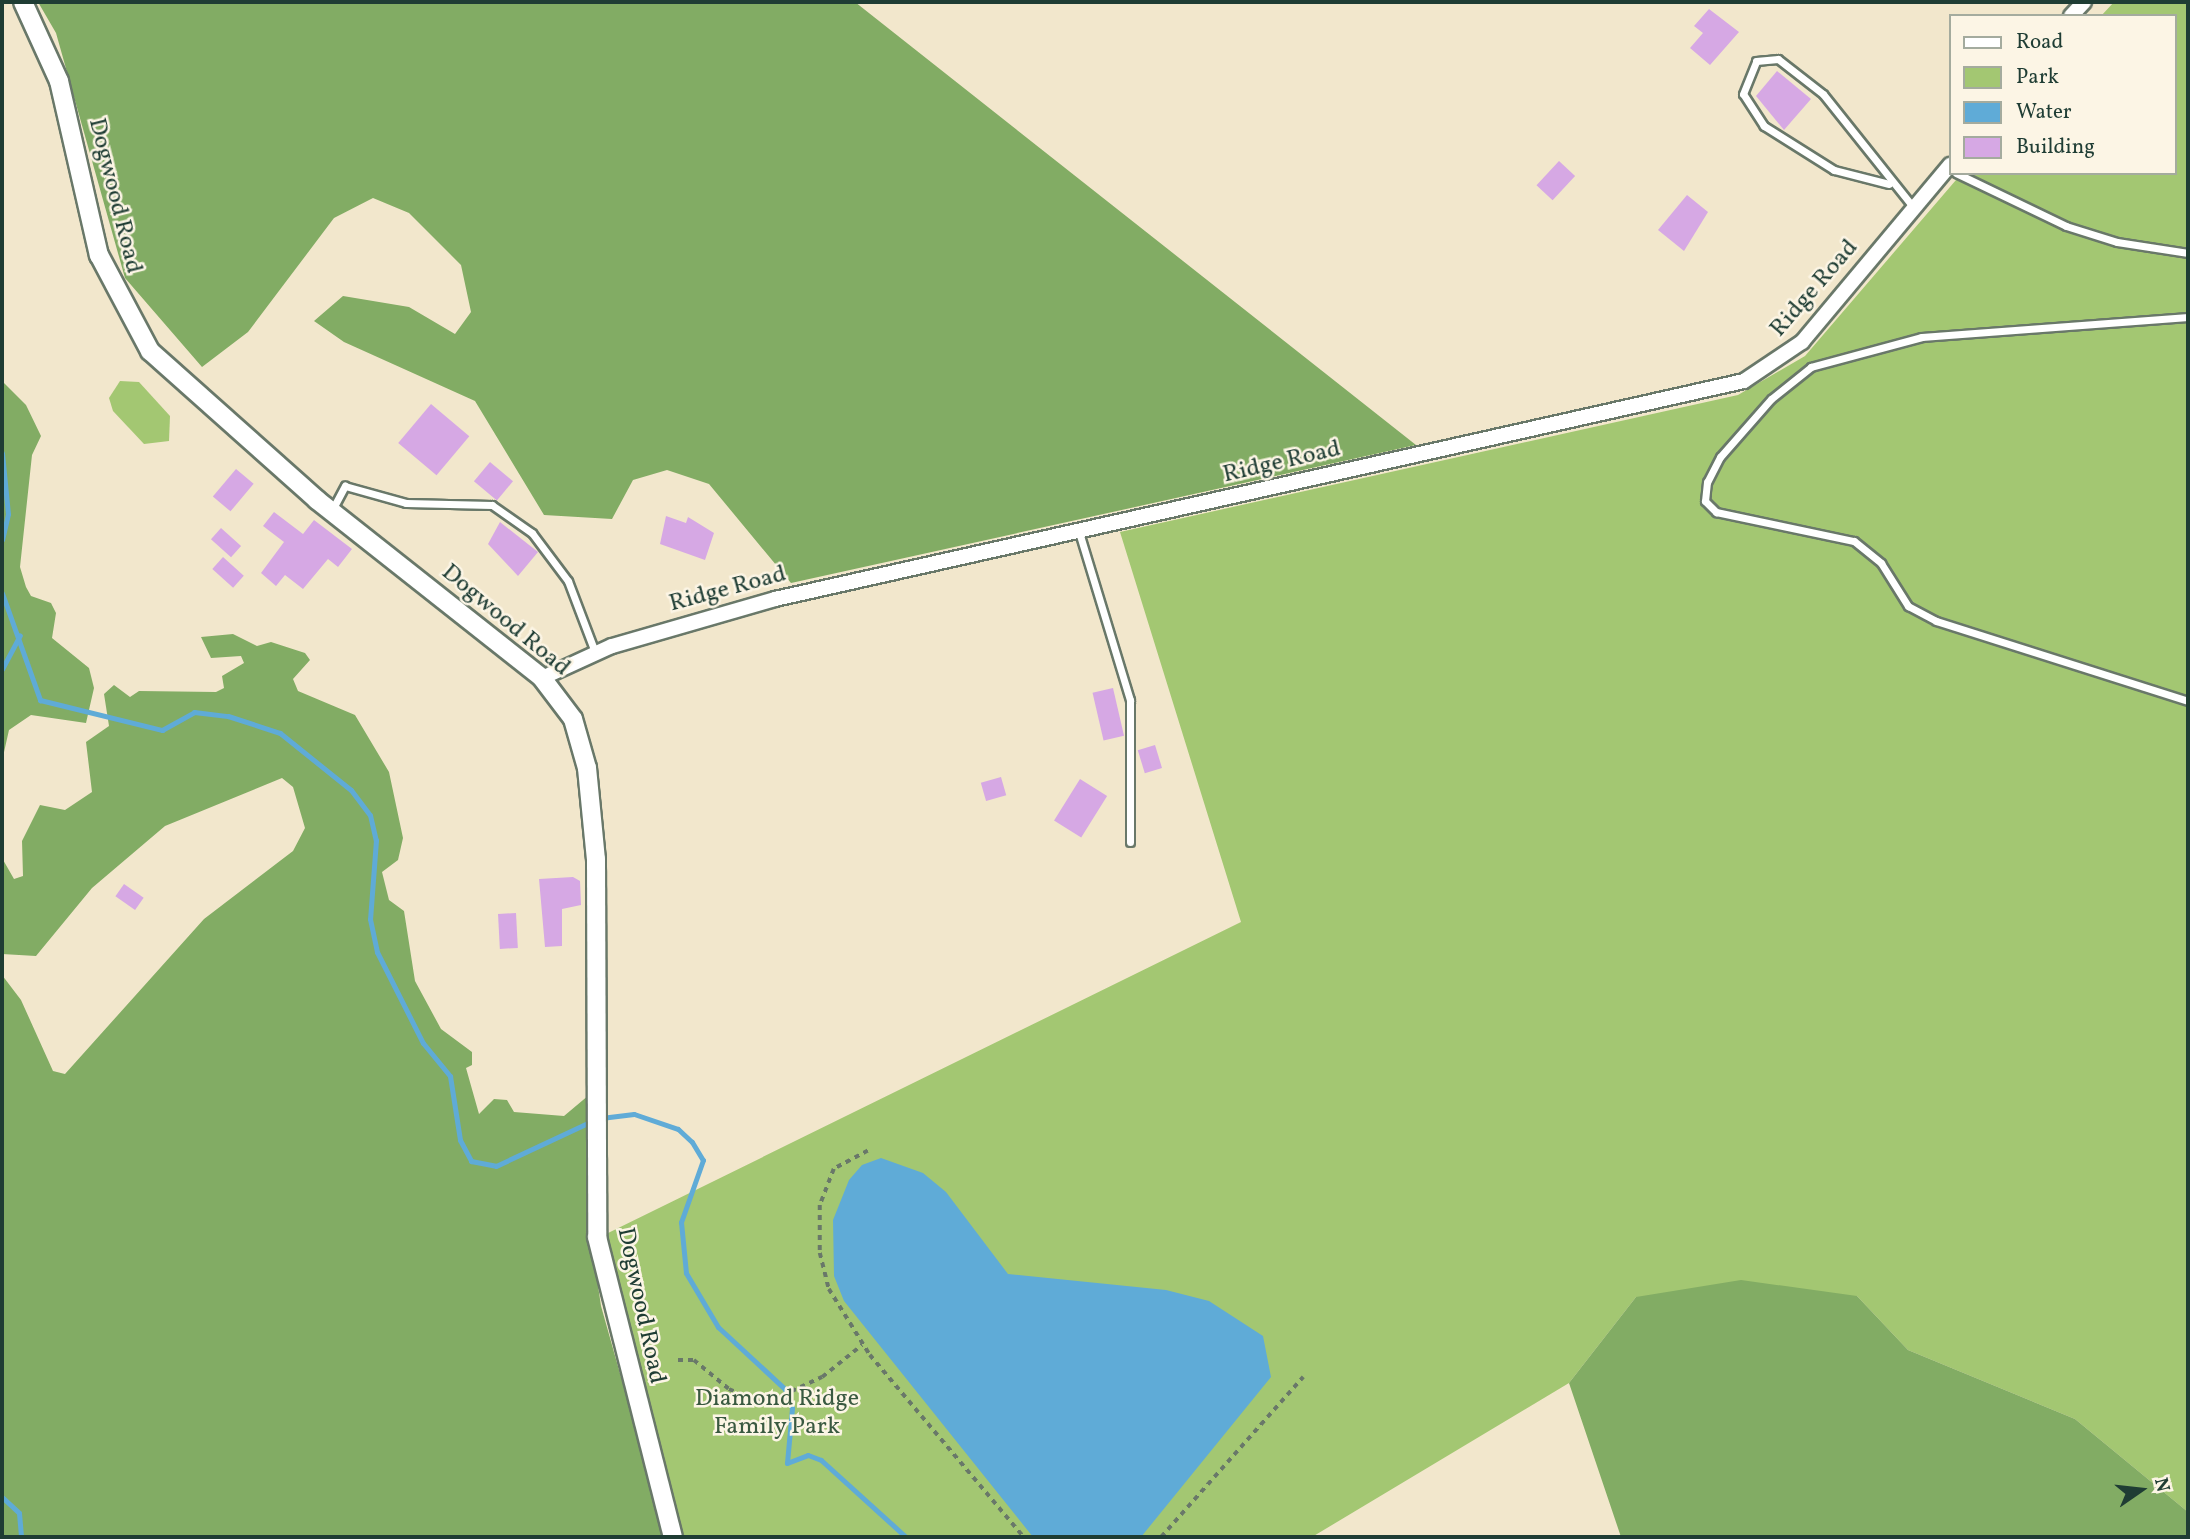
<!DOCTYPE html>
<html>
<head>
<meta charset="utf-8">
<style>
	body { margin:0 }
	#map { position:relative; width:2190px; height:1539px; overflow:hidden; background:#f2e7cc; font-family:Vollkorn,serif }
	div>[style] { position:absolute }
	.green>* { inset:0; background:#a3c772 }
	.forest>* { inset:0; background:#82ac64 }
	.water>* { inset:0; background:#5fabd7 }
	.stream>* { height:5px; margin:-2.5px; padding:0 2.5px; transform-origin:2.5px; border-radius:2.5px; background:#5fabd7 }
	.building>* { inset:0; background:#d6a8e4; transform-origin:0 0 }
	.path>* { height:3.5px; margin-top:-1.75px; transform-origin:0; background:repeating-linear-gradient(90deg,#697869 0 5px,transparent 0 10px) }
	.roads { filter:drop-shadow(2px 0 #697869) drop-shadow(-2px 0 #697869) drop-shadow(0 2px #697869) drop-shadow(0 -2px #697869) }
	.service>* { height:7px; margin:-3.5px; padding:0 3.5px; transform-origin:3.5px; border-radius:3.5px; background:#fff }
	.minor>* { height:14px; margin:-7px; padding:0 7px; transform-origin:7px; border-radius:7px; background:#fff }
	.tertiary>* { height:18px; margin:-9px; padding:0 9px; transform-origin:9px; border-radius:9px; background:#fff }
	span { translate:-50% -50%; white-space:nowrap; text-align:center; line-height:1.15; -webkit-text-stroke:5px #fcf5e5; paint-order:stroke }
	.street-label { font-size:24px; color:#1f3d34 }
	.park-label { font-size:24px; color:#395940 }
	.frame { position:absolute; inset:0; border:4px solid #1f3d34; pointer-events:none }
	.legend { position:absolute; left:1949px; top:14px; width:228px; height:161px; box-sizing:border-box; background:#fcf5e5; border:2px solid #a4ab9e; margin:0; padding:9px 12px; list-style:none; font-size:21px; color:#1f3d34 }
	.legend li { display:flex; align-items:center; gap:14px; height:35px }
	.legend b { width:35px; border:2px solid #a4ab9e }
	.north { position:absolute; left:2106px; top:1455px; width:70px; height:70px; -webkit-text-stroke:5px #fcf5e5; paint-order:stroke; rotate:76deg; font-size:19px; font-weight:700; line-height:28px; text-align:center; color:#1f3d34 }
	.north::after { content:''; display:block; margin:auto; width:24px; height:32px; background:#1f3d34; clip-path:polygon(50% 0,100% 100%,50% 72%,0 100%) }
</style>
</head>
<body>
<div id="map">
	<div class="green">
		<div style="clip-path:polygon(2114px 2px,2188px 2px,2188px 1512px,2075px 1419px,1908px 1350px,1857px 1296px,1636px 1297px,1569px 1383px,1312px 1537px,682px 1537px,604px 1235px,1241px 922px,1120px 532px,1738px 395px,1805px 356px,1962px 173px,2174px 173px,2174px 16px,2101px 16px)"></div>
		<div style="clip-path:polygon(120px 381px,139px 382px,170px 416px,169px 441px,144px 444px,113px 411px,109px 398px)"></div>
	</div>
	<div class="forest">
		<div style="clip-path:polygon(38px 2px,855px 2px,1416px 445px,791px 583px,709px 484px,667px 470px,633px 480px,612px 519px,544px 515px,475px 401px,344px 342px,314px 321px,343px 296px,409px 307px,455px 334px,471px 312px,461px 265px,409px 213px,373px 198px,334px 218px,248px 332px,202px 367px,125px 278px,56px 33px)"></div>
		<div style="clip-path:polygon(2px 381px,26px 405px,41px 436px,32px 455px,20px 567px,26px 587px,31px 596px,51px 603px,56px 613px,52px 638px,89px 668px,94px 688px,86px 723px,31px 715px,9px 730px,2px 761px)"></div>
		<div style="clip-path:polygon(233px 634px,257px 646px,271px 642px,305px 653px,310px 660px,293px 679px,298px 691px,355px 715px,389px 772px,403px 838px,398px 860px,382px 872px,389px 900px,404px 911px,415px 981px,441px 1029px,472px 1052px,472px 1065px,466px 1068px,479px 1114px,494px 1099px,507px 1100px,514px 1112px,564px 1116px,589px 1095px,588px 1218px,601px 1306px,666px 1537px,2px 1537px,2px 975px,21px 1000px,53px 1071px,65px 1074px,204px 919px,293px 851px,305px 828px,293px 787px,282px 778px,165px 826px,92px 888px,36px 956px,2px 954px,2px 858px,14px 879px,23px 876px,22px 841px,40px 805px,65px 810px,92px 792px,86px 742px,109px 726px,104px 694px,114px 685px,130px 697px,139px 691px,216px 692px,224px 688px,222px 676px,244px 663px,241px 656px,211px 658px,201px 637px)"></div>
		<div style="clip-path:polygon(1741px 1280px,1857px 1296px,1908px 1350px,2075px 1419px,2188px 1512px,2188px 1537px,1621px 1537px,1569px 1383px,1636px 1297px)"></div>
	</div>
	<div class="water">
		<div style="clip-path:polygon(881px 1158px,923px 1173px,946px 1192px,1008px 1274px,1166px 1290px,1209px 1301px,1263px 1336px,1271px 1377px,1141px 1537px,1033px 1537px,844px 1301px,834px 1276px,833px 1220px,849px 1180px,862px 1165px)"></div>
	</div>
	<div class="stream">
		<div style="left:2px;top:453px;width:61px;rotate:84.4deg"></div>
		<div style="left:8px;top:514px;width:26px;rotate:103deg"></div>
		<div style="left:2px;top:593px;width:114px;rotate:70.4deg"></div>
		<div style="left:40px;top:700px;width:126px;rotate:13.8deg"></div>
		<div style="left:162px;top:730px;width:37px;rotate:-29deg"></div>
		<div style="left:194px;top:712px;width:34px;rotate:7deg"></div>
		<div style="left:228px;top:716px;width:55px;rotate:18.1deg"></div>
		<div style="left:280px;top:733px;width:91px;rotate:38.8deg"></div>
		<div style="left:351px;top:790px;width:31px;rotate:53deg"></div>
		<div style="left:370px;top:815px;width:26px;rotate:77deg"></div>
		<div style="left:376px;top:840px;width:79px;rotate:94.3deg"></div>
		<div style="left:370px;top:919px;width:34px;rotate:78deg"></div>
		<div style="left:377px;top:952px;width:102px;rotate:63.2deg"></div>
		<div style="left:423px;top:1043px;width:43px;rotate:50.7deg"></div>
		<div style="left:450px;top:1076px;width:65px;rotate:81.1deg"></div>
		<div style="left:460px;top:1140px;width:24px;rotate:62deg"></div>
		<div style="left:471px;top:1161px;width:25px;rotate:11deg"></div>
		<div style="left:496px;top:1166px;width:106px;rotate:-25.1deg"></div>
		<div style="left:2px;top:669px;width:38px;rotate:-62deg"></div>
		<div style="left:601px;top:1118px;width:33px;rotate:-7deg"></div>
		<div style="left:634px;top:1114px;width:46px;rotate:18.8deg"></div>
		<div style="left:678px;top:1129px;width:19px;rotate:43deg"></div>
		<div style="left:692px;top:1142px;width:21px;rotate:59deg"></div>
		<div style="left:703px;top:1160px;width:66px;rotate:109.5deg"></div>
		<div style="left:681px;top:1222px;width:51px;rotate:84.4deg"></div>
		<div style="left:686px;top:1273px;width:63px;rotate:59.3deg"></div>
		<div style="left:718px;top:1327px;width:91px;rotate:42.8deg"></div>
		<div style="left:785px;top:1389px;width:20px;rotate:70deg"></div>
		<div style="left:792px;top:1408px;width:55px;rotate:95.2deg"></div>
		<div style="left:787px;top:1463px;width:22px;rotate:-21deg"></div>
		<div style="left:808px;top:1455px;width:14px;rotate:21deg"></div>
		<div style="left:821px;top:1460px;width:115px;rotate:42.2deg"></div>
		<div style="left:2px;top:1497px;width:23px;rotate:43deg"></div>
		<div style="left:19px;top:1513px;width:24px;rotate:85deg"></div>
	</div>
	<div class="building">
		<div style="clip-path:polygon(1709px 9px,1739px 32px,1710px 65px,1690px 48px,1703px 33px,1694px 26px)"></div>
		<div style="clip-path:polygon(1777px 71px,1811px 99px,1784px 130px,1756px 96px)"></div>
		<div style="left:1559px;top:161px;width:22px;height:33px;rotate:43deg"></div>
		<div style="clip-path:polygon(1687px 195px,1708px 212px,1684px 251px,1658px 230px)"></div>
		<div style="left:431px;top:404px;width:50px;height:51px;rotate:40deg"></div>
		<div style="left:490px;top:462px;width:30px;height:25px;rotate:40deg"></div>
		<div style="left:236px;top:469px;width:23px;height:36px;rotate:40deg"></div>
		<div style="clip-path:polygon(274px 512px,303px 534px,314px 520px,352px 549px,338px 567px,328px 559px,303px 589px,285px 575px,276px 586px,261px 573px,284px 542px,263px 526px)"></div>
		<div style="clip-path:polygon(666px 516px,686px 523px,688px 517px,714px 533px,705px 560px,660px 544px)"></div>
		<div style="clip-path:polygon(500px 522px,538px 552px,518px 576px,488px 544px)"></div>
		<div style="left:221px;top:528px;width:27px;height:15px;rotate:42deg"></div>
		<div style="left:223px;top:557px;width:28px;height:16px;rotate:42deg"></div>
		<div style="left:1113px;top:688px;width:49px;height:21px;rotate:77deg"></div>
		<div style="left:1155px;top:745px;width:24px;height:18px;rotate:73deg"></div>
		<div style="left:1001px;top:777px;width:19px;height:21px;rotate:74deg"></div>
		<div style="left:1080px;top:779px;width:32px;height:49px;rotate:32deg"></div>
		<div style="clip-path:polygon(573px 877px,580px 881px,581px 905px,562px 909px,562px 946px,545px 947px,539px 879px)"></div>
		<div style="left:124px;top:884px;width:24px;height:15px;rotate:35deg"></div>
		<div style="left:516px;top:913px;width:35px;height:18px;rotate:87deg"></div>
	</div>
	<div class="path">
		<div style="left:868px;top:1151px;width:38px;rotate:152deg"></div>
		<div style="left:834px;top:1169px;width:39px;rotate:111deg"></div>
		<div style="left:820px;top:1205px;width:48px;rotate:90deg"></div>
		<div style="left:820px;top:1253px;width:37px;rotate:76deg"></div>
		<div style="left:829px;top:1289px;width:78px;rotate:58.2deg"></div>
		<div style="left:870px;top:1355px;width:238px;rotate:49.8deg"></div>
		<div style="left:678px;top:1360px;width:16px"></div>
		<div style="left:694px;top:1360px;width:45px;rotate:39.6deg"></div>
		<div style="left:729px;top:1389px;width:38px;rotate:23deg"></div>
		<div style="left:764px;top:1404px;width:64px;rotate:-25deg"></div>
		<div style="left:822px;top:1377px;width:51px;rotate:-38.7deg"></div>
		<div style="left:1161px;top:1537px;width:214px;rotate:-48.4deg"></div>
	</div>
	<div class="roads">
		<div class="service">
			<div style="left:1956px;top:173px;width:122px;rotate:25.7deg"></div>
			<div style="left:2066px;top:226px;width:53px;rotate:17.4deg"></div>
			<div style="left:2117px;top:242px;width:72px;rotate:8.8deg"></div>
			<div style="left:1889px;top:184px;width:57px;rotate:-165.7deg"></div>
			<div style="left:1834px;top:170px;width:83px;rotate:-147.8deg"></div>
			<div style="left:1764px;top:126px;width:38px;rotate:-123deg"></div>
			<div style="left:1743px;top:94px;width:35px;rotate:-68deg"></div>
			<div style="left:1756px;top:61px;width:22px;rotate:-5deg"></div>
			<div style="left:1778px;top:59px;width:57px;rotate:37.9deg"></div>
			<div style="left:1823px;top:94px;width:146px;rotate:51.4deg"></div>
			<div style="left:2188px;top:317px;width:267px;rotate:175.7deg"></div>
			<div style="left:1922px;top:337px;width:115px;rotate:164.9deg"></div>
			<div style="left:1811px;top:367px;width:51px;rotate:141.3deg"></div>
			<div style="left:1771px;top:399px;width:77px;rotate:131.3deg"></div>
			<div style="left:1720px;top:457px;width:28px;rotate:117deg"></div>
			<div style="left:1707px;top:482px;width:19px;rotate:96deg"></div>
			<div style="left:1705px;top:501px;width:16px;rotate:45deg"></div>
			<div style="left:1716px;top:512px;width:141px;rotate:11.9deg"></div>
			<div style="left:1854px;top:541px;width:35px;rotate:39deg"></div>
			<div style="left:1881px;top:563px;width:51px;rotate:57.9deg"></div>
			<div style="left:1908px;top:606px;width:32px;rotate:28deg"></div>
			<div style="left:1936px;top:621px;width:264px;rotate:17.6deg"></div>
			<div style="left:331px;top:512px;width:30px;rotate:-62deg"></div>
			<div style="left:345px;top:486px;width:63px;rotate:15.6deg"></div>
			<div style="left:406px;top:503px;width:86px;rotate:1.3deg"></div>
			<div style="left:492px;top:505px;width:49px;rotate:35deg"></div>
			<div style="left:532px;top:533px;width:60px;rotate:53.1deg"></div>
			<div style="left:568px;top:581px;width:76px;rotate:69.2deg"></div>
			<div style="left:1079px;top:532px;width:176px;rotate:73.1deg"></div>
			<div style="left:1130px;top:700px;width:142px;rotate:90deg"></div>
		</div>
		<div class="minor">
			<div style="left:2071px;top:16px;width:19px;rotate:-47deg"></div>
			<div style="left:542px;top:678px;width:77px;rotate:-24.6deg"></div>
			<div style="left:612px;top:646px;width:170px;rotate:-16.1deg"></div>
			<div style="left:775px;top:599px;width:993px;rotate:-12.68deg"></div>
			<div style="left:1744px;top:381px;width:70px;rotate:-33.9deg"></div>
			<div style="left:1802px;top:342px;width:231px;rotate:-50.1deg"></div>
		</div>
		<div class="tertiary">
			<div style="left:23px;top:2px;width:87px;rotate:65.5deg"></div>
			<div style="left:59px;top:81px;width:179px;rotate:77.1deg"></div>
			<div style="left:99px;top:255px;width:109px;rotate:62deg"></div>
			<div style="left:150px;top:351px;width:224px;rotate:41.7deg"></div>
			<div style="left:317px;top:500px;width:287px;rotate:38.3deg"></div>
			<div style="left:542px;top:678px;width:51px;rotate:52.9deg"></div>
			<div style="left:573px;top:719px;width:51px;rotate:74.1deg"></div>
			<div style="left:587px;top:768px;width:91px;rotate:84.4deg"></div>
			<div style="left:596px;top:859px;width:378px;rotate:89.8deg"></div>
			<div style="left:597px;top:1237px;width:309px;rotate:75.8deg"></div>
		</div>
	</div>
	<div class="street-label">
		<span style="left:114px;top:196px;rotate:76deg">Dogwood Road</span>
		<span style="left:1815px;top:289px;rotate:-49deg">Ridge Road</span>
		<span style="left:1282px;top:463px;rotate:-13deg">Ridge Road</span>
		<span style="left:728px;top:590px;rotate:-15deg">Ridge Road</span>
		<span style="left:505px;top:621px;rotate:40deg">Dogwood Road</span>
		<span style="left:640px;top:1306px;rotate:78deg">Dogwood Road</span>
	</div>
	<div class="park-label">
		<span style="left:777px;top:1414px">Diamond Ridge<br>Family Park</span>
	</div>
	<div class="frame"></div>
	<ul class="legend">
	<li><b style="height:9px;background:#fff"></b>Road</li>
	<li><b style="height:19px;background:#a3c772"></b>Park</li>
	<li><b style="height:19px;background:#5fabd7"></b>Water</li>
	<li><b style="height:19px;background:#d6a8e4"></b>Building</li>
	</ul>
	<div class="north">N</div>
</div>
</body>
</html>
